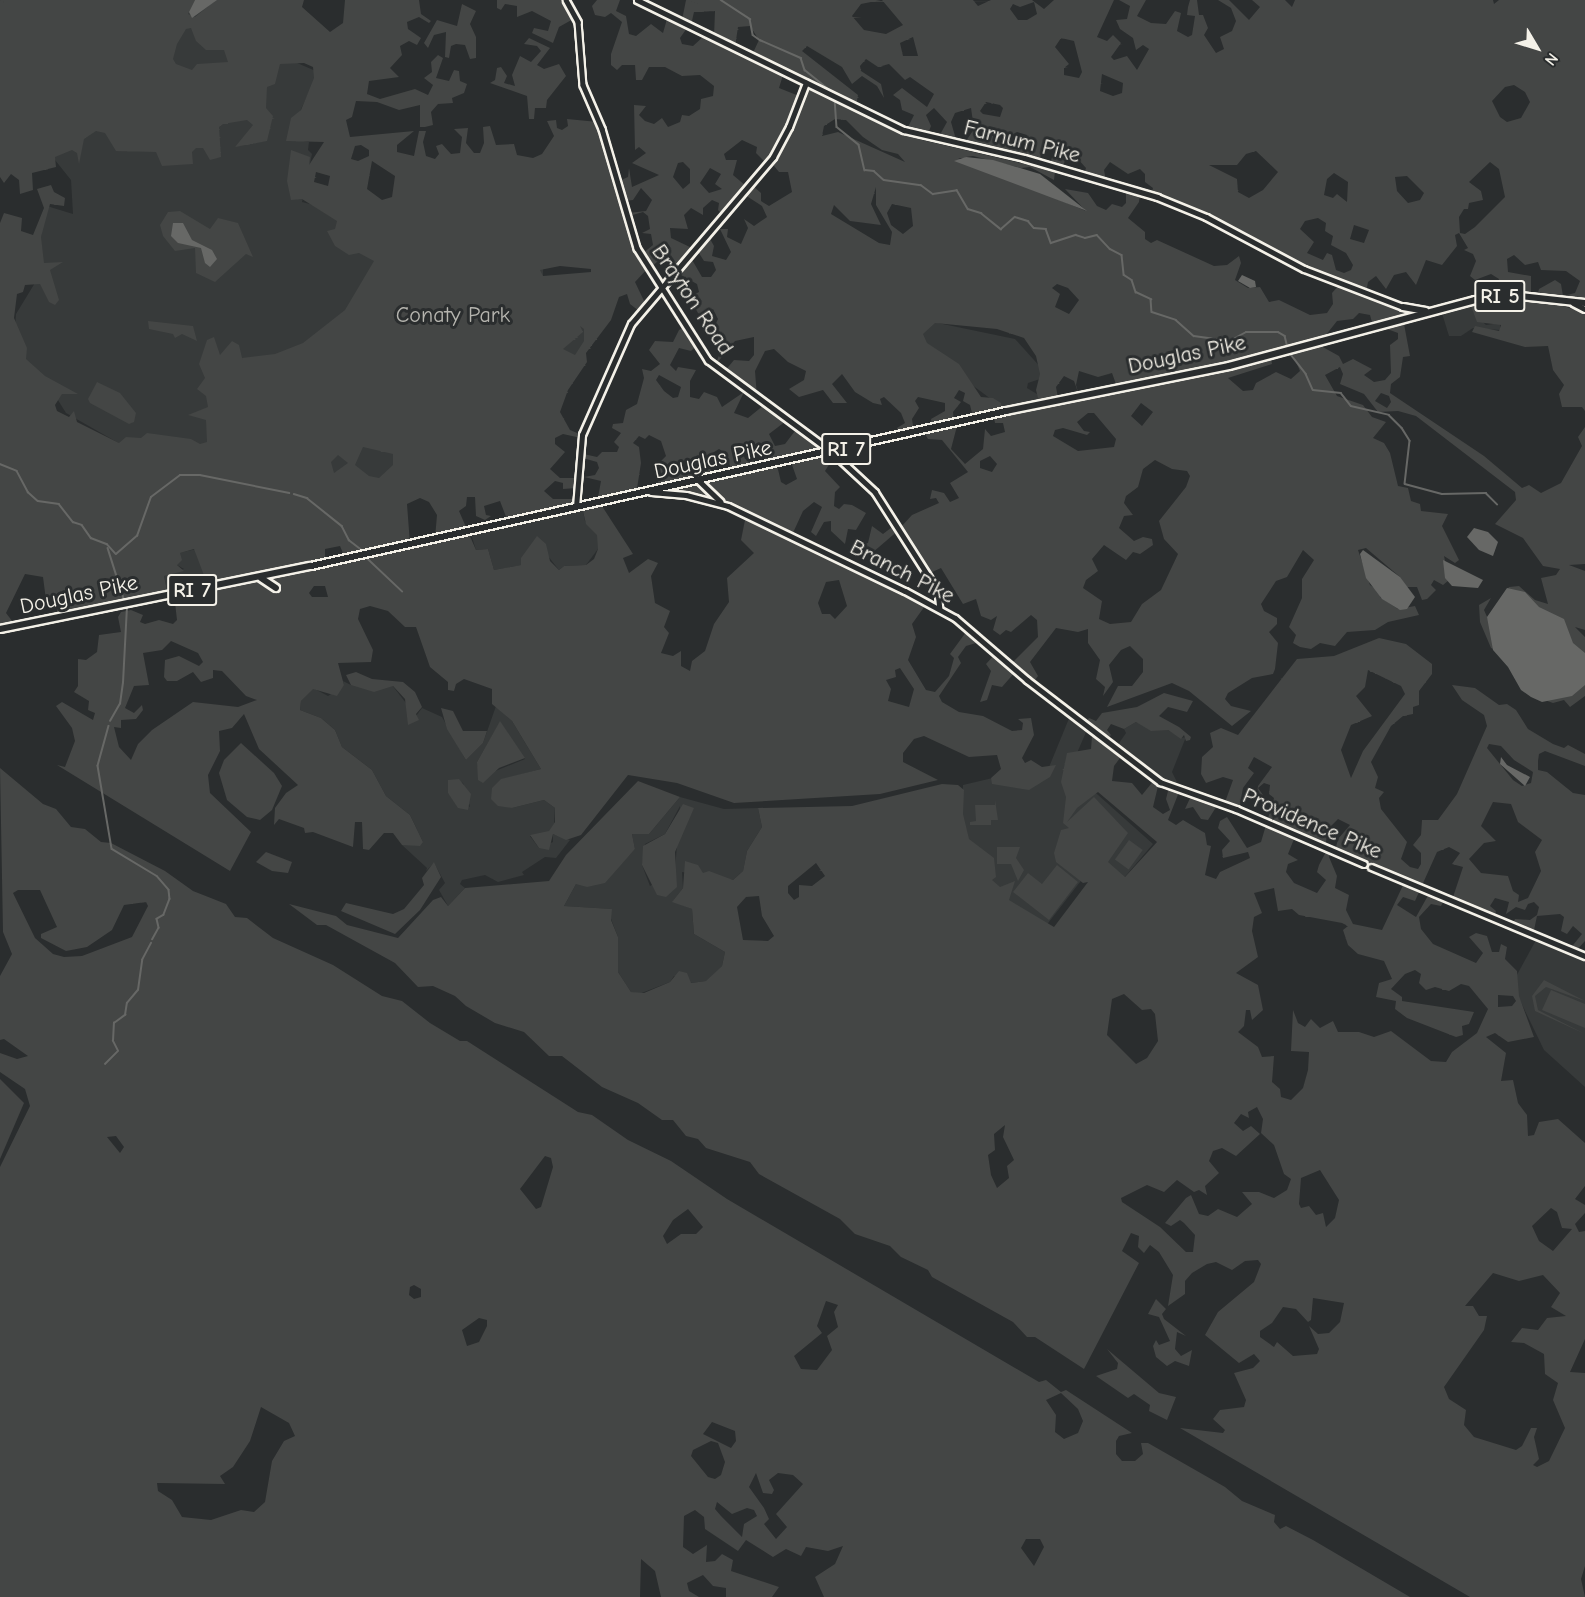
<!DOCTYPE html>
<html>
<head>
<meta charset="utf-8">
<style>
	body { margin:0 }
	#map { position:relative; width:1585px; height:1597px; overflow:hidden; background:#2a2d2e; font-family:"Comic Neue",sans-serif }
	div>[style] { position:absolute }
	.built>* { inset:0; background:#373a3a }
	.green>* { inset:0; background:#444645; transform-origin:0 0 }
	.water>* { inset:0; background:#676866 }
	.stream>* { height:1.5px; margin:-0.75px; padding:0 0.75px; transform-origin:0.75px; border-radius:0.75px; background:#676866 }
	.roads { filter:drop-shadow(2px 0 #f4f1e8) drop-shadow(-2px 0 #f4f1e8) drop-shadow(0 2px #f4f1e8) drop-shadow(0 -2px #f4f1e8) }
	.tertiary>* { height:4.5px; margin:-2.25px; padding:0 2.25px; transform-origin:2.25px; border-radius:2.25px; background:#2a2d2e }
	.secondary>* { height:5px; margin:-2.5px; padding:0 2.5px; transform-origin:2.5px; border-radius:2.5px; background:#2a2d2e }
	.primary>* { height:6px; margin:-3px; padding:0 3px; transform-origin:3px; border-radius:3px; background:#2a2d2e }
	span { translate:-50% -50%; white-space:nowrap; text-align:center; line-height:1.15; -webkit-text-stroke:6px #2a2d2e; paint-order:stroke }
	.shield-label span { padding:2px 4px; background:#2a2d2e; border:2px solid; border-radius:4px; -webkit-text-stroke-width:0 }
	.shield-label { font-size:21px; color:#f4f1e8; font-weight:700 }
	.street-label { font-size:22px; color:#f4f1e8 }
	.park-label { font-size:22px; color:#b6b5af }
	.north { position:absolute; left:1507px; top:18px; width:60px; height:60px; -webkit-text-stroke:4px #2a2d2e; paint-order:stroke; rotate:128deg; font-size:16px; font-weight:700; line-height:24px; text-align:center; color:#f4f1e8 }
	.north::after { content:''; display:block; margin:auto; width:21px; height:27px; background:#f4f1e8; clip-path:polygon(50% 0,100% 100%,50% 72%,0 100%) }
</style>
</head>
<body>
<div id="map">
	<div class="built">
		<div style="clip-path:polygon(193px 0,236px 0,281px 56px,318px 72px,288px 138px,309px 142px,308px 150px,312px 154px,302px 202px,361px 217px,498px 222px,543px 265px,543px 280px,554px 303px,594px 329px,567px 381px,383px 490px,129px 449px,66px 413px,46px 381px,13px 354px,16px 314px,44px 268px,39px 246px,47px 206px,73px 214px,71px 180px,51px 155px)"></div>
		<div style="clip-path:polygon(1470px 302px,1474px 313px,1486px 325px,1500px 323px,1500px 330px,1473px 328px,1461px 336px,1449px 336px,1441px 310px)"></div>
		<div style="clip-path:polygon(914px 313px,938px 323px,1015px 339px,1043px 370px,1040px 379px,1028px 383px,1027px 388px,1047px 400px,1003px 408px,925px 350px)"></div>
		<div style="clip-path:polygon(582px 507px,585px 521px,598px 535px,598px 549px,586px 565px,564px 566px,559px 570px,536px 541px,522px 565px,494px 570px,488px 549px,476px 550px,470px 531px)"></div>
		<div style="clip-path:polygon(196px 549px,208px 586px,168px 595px,164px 576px,184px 569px,177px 565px,179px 553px)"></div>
		<div style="clip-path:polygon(evenodd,343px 681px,351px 685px,392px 685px,416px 716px,422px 708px,442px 717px,466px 760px,483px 743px,496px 706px,512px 721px,541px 769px,504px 779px,501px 805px,512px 808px,544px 800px,555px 808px,554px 824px,549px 832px,530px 836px,539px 848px,553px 842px,553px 834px,570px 840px,556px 858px,545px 857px,522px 872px,524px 875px,498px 882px,485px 875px,462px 880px,460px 884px,465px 888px,448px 906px,439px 890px,445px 883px,434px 863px,426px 871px,427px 868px,402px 845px,423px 842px,410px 815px,386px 796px,372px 770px,342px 747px,335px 730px,321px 718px,300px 710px,301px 701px,313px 688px,328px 696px,344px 685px,343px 681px,500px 722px,525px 759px,493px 772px,479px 773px,477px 762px,500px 722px,343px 681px,448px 780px,463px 783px,470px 807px,448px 793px,448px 780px)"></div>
		<div style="clip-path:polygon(1070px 716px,1087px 730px,1067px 776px,1097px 794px,1153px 844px,1123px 879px,1094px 864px,1045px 927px,1014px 916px,961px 831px,963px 785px,1022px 771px,1047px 772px)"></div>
		<div style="clip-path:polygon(1136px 722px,1168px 730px,1181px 738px,1186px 737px,1172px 772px,1177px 782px,1172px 788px,1115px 749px,1126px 733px,1124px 729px)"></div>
		<div style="clip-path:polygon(evenodd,680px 797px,724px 809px,758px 808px,762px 827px,747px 851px,743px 871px,733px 880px,682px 872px,683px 888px,673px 901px,692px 909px,694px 934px,725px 952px,722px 966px,707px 981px,690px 983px,674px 976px,670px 982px,639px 994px,631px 992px,618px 972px,618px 937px,611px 919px,611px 909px,564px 906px,576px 884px,617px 868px,635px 849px,632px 834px,649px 834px,680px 797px,680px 806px,675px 870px,650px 886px,642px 865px,645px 844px,665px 834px,680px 806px)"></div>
		<div style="clip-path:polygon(1536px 940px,1585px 960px,1585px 1087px,1544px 1050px,1512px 984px)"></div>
	</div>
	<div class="green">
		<div style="clip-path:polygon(evenodd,0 0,195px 0,188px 14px,195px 17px,216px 0,304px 0,302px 7px,330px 32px,343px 23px,345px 0,419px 0,421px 14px,431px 21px,429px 23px,419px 17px,407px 22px,408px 29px,421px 38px,417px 45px,409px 41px,400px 46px,402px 55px,390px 68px,399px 77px,369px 81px,367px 94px,380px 99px,415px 89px,428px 95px,433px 85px,424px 78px,432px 72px,431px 62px,438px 55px,443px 58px,436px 78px,449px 81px,454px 70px,459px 71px,460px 81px,467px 84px,464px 93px,452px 98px,453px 103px,438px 104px,431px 112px,433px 125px,425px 127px,420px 127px,420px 105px,399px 110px,377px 102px,356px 101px,352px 117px,346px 120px,350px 137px,414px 131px,397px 145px,397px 152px,414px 156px,419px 131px,426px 131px,423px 142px,426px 156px,435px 159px,439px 154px,436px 146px,442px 144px,451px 154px,460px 153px,462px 137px,454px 129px,468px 128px,466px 143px,474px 153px,480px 153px,484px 143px,483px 127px,490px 126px,496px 145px,514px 144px,517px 155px,533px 158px,542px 154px,554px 136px,547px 121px,556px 120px,557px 128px,562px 130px,568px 126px,567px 119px,598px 122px,633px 244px,649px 267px,635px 282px,645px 303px,639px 311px,630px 304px,627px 294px,619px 297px,611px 320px,586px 353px,587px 362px,568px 390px,560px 412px,570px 430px,582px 435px,581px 438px,563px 434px,555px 438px,555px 444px,565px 452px,550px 469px,560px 478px,576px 478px,577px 488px,563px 489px,563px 483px,555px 481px,544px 491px,553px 499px,576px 499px,576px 507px,508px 522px,500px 501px,484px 506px,486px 515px,491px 516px,485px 520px,476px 516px,475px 497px,467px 497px,466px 506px,459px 511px,476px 550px,488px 549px,494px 570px,521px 565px,521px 558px,537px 536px,546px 544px,550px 561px,559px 570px,564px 566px,586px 565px,594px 559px,598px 549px,597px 535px,586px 524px,582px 507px,597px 503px,601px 481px,584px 477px,595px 475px,599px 468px,597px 462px,579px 457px,579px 453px,597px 457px,602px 452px,617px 452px,619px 447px,614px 442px,621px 433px,612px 428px,613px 424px,623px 423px,626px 410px,637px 404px,644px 378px,642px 369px,651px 371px,660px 364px,649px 350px,655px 341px,673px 342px,679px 330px,686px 326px,698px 344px,691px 351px,679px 348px,670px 365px,676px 371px,678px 367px,696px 370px,690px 381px,690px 397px,699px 399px,704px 392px,717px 397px,722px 407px,744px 392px,734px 413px,748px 418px,764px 405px,786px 421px,769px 434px,775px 446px,785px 444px,798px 427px,830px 453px,832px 460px,825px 471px,840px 487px,835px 492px,834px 506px,839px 509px,844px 504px,852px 505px,866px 513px,856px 530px,848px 529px,845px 544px,831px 531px,831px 521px,824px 522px,816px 536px,811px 532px,822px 507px,814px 502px,803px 511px,792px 535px,927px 603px,912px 624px,916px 637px,908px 660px,926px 690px,935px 692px,949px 676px,954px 658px,950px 654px,969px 628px,983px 641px,966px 646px,958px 657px,961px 663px,939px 696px,942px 702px,959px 712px,983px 716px,1012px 731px,1022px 730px,1023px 723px,1018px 719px,1031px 718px,1034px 735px,1022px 758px,1025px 763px,1031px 760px,1042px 767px,1056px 765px,1050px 777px,1029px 790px,992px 784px,991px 778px,1001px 769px,997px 755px,969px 757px,924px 736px,914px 739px,903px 753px,903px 762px,938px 780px,880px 794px,734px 803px,677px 783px,628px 775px,581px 835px,566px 840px,553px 834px,549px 850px,539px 848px,530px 835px,549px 831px,555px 822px,555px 808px,544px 800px,512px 808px,498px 806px,491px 799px,492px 788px,501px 779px,541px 769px,512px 721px,492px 704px,492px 689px,464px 679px,456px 684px,454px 691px,448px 690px,448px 682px,430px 667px,416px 627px,405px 627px,388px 611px,370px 606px,360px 609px,358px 619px,373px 650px,371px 662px,338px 663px,344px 685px,337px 696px,313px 689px,301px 701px,300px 710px,321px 718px,335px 730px,342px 747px,372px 770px,386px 796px,410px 815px,423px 842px,420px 846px,402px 845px,393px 833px,384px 833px,369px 850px,363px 849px,362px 822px,355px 822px,353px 847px,313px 832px,305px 833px,304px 828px,279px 819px,274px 825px,275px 808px,286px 793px,298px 785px,259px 749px,244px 714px,232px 728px,219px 731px,220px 751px,208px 775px,210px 793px,251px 832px,230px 871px,57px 765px,65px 767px,75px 741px,72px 728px,56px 706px,62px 702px,93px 720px,95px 713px,88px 710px,89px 701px,74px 692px,78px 686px,78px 659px,86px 660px,97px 652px,99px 635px,121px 632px,118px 617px,121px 612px,131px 610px,143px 615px,140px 622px,145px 624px,159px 620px,173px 624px,177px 620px,174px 594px,208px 586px,194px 549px,180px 553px,182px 560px,177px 565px,184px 571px,164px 576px,168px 595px,59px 617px,55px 603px,46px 600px,43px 577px,25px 574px,6px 613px,16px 626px,0 628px,0 223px,4px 213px,22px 218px,21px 231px,33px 235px,44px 208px,37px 189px,51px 185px,54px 192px,65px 198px,64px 206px,50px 204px,41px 237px,44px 263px,63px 262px,50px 270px,59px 300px,55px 305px,49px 302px,40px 284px,25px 285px,23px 292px,17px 294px,14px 318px,27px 348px,26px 359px,45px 376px,78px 394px,62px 394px,55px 405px,57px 411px,69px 417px,74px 411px,77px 422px,119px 443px,126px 437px,141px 438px,147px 433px,191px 439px,200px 444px,207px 442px,206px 420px,188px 415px,208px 407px,206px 396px,197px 389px,205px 378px,199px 364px,207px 340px,214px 337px,220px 355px,232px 341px,239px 345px,243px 362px,242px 358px,275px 354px,303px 343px,345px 310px,374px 261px,359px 253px,349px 255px,335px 246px,327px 231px,335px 229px,337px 221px,302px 199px,291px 200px,287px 181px,291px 150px,310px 157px,309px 165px,324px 142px,286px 141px,291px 118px,301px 110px,314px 78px,313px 67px,304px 63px,280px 64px,275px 84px,267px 87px,266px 108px,273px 116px,267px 141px,235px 147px,253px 125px,247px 120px,223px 124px,219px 127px,221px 157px,210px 160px,203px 148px,196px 148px,192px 152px,193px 164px,162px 166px,156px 152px,116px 151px,105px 133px,96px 131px,84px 139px,79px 164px,77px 153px,72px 150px,55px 157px,56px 167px,32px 173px,33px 190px,20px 194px,19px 180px,11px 174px,4px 183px,0 177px,0 0,191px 28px,196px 41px,206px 50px,224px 50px,228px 62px,197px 64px,192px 70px,176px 64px,173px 59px,177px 44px,186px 29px,191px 28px,0 0,361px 145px,369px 150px,369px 156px,358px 161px,351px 159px,355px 146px,361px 145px,0 0,372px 161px,395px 176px,392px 197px,382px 200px,367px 189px,372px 161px,0 0,316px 172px,330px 176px,328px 186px,314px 182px,316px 172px,0 0,560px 266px,591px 269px,591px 272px,543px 276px,540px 270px,560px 266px,0 0,580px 326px,584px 329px,584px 341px,575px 355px,563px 349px,583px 332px,580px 326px,0 0,659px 375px,681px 387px,678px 397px,673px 398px,664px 391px,656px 380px,659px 375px,0 0,649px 435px,661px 441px,666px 456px,656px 466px,660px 471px,657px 490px,726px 505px,746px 515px,741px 540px,754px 553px,727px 578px,729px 602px,714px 624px,705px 651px,692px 661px,690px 671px,681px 666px,681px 651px,673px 656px,661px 653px,669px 633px,664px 627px,670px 611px,655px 603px,651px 576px,658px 563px,648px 559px,629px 573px,623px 558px,633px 554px,600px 503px,636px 495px,641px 463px,639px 447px,633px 443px,639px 436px,645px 439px,649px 435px,0 0,749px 442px,764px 448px,766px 466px,755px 468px,754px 460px,745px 459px,741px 449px,749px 442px,0 0,363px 447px,393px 454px,393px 465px,379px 478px,369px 476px,355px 465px,363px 447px,0 0,719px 449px,727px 454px,732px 474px,712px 479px,709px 455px,719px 449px,0 0,338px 455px,348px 463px,334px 473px,331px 462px,338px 455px,0 0,791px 462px,797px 479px,786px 485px,781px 482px,777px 465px,791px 462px,0 0,420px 498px,429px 502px,437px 515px,435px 538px,410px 544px,407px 504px,420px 498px,0 0,340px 546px,345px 558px,325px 562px,325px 549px,340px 546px,0 0,839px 580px,847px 606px,835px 619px,830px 614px,822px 614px,818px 603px,826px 582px,839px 580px,0 0,314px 586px,325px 586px,328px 597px,312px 597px,309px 593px,314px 586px,0 0,171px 641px,198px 653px,203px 662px,199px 666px,179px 656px,165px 660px,164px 677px,167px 681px,177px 681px,193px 672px,201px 682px,213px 678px,213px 670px,222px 671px,246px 696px,257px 700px,238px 707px,193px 702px,152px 730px,138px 744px,131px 760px,119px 747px,114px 727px,121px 728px,121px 720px,136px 719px,143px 710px,142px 705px,134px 713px,125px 708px,134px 686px,149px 685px,143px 653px,162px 650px,171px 641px,0 0,900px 668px,914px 689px,909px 707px,888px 701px,891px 689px,886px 680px,896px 677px,895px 670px,900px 668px)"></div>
		<div style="clip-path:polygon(497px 0,563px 0,575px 18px,559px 27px,553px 43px,532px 33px,534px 28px,548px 31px,551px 21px,532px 11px,517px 17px,517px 6px,505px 4px,501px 10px,497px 8px)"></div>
		<div style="clip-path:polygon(evenodd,597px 0,620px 0,616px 11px,626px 16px,629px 34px,636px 36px,651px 24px,663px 33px,667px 19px,687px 28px,680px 38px,682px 44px,693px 46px,704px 36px,783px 75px,779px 88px,799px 96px,766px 163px,756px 153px,757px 147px,742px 140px,724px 154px,726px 160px,737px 160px,733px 175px,746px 186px,722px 214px,718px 210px,719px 203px,712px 200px,703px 208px,703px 215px,691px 208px,684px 215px,688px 229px,670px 228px,671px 238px,692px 248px,674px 269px,662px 258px,652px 266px,642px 254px,653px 245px,651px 234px,642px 233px,650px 229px,648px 216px,643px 212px,629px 216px,628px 213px,646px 211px,652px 200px,641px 188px,633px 200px,625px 201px,619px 181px,628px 177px,629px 168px,632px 187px,659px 175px,632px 163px,646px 153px,639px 147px,635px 150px,634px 105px,646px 106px,639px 115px,645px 121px,654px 124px,662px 118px,668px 127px,680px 122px,682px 115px,689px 116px,700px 109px,701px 99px,713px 96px,714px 86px,700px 75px,682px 76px,665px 67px,649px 67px,642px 80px,636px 80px,635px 65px,622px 65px,617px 70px,611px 65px,611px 54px,622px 22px,611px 13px,605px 17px,595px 15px,592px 6px,597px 0,683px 162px,690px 169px,690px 183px,683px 189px,673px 177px,678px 163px,683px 162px,597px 0,710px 168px,721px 174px,715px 184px,722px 189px,709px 193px,700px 183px,710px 168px)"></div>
		<div style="clip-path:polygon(evenodd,686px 0,881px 0,861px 4px,852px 16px,864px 30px,886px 34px,903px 25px,882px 0,973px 0,978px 6px,991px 0,1032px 0,1044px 9px,1054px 0,1114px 0,1097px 37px,1107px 41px,1113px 35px,1121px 43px,1111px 57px,1114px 60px,1127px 56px,1137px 70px,1149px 49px,1143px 45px,1136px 50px,1133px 38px,1120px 29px,1116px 20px,1127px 19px,1130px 6px,1119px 0,1146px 0,1137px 16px,1151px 23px,1166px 24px,1175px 11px,1181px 13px,1177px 31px,1188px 37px,1192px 35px,1195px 16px,1187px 15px,1188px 7px,1190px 0,1197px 0,1199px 15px,1203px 15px,1208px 28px,1204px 35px,1216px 53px,1224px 49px,1220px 37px,1232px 31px,1236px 21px,1231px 8px,1218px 0,1229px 0,1249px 20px,1260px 7px,1252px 0,1285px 0,1292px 7px,1295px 0,1493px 0,1494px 4px,1499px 0,1585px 0,1585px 301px,1537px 296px,1539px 289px,1555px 280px,1561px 284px,1563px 296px,1575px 293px,1580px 281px,1566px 271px,1541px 270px,1538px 262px,1525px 265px,1514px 255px,1507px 259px,1508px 272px,1531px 276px,1531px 295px,1495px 295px,1499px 279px,1491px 274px,1475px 280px,1470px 276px,1476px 261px,1473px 254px,1464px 250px,1468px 248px,1459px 233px,1455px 235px,1457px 246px,1442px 265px,1426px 260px,1416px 285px,1406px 272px,1394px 275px,1386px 289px,1376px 276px,1368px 282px,1366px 293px,1423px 314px,1373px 326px,1370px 315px,1359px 313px,1353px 319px,1337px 321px,1322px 340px,1213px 370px,1214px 373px,1271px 358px,1272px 364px,1228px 378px,1243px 391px,1253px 390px,1256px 383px,1276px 372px,1291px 379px,1300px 371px,1292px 353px,1321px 346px,1339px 356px,1343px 364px,1353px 359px,1372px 369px,1364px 375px,1374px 382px,1385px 380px,1391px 373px,1390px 345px,1398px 339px,1398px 333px,1387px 329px,1404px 324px,1410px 356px,1403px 357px,1400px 377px,1391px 384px,1390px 393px,1484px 456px,1522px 488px,1529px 485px,1541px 493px,1561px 483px,1582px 446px,1578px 437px,1585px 427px,1585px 564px,1569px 565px,1585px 571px,1585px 630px,1575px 627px,1585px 637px,1585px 696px,1570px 707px,1564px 700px,1553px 703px,1533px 696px,1503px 653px,1491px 648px,1480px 622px,1479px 605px,1491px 598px,1484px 610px,1488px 619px,1509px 587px,1519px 586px,1535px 600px,1548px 604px,1541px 578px,1556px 575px,1560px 569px,1543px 566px,1523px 538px,1495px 524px,1516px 500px,1515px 492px,1416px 416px,1398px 411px,1378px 412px,1364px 394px,1340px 384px,1343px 374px,1340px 367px,1325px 375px,1337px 396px,1363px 405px,1372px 417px,1386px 422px,1373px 438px,1384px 443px,1390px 453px,1398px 486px,1408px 488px,1411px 501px,1420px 504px,1421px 511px,1448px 514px,1442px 526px,1459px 560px,1455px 563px,1444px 556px,1449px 580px,1443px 585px,1434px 580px,1431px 585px,1436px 590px,1427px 599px,1422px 600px,1417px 587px,1400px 587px,1400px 577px,1366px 548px,1358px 550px,1370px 585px,1382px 593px,1380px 597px,1398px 609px,1415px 606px,1419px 615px,1388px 622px,1375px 630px,1347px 632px,1335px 646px,1320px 643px,1311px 649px,1300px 647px,1293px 643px,1296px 635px,1289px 627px,1302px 598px,1302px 579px,1314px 560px,1303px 550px,1287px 577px,1276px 581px,1261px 604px,1264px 611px,1277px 618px,1277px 624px,1269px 632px,1278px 643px,1275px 669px,1273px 674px,1252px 678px,1228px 693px,1225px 699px,1231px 706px,1251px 711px,1232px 726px,1189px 691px,1172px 683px,1107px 707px,1118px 686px,1132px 686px,1143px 672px,1143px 659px,1130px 646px,1121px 650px,1109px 665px,1113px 682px,1103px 696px,1105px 687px,1096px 679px,1100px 660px,1088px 643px,1088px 629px,1078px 632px,1056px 628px,1030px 662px,1038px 676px,1032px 684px,1016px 671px,1002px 687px,992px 685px,987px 700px,980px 702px,991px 671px,986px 664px,996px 653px,1009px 664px,1014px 661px,1038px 637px,1037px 620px,1031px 615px,1011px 632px,1006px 630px,1000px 635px,993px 630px,997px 616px,991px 620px,981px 616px,976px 599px,963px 604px,941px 568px,928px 574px,900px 529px,872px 553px,861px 544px,868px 543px,872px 526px,883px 534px,896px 524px,900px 528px,912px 515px,939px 503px,936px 498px,930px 499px,932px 490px,944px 493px,950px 502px,959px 498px,950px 483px,968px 472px,942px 440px,928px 439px,925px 434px,957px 426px,951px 449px,965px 464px,983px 449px,985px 429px,991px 436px,1005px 432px,1003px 423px,995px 423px,994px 418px,1187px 379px,1186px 375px,1117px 387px,1112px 373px,1098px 377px,1079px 371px,1076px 385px,1079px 395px,1074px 381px,1064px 376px,1056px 387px,1058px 398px,1039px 402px,1036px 390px,1040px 374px,1036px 356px,1024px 338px,997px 329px,935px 323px,923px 334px,927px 343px,959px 364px,981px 397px,993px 398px,1001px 403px,1002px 410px,973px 417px,970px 405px,963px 401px,965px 393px,959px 390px,954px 398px,961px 402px,953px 412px,954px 422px,932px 428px,931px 419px,945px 411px,945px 403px,918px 397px,915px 401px,919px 408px,912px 419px,914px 432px,898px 435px,897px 428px,905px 423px,901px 413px,884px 397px,880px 399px,882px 405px,873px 403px,855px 392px,842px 374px,832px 384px,847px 403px,833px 403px,823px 390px,799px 397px,789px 389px,804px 380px,806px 371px,788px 362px,774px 349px,765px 351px,755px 371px,757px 397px,724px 372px,734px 360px,749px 361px,754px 355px,754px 337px,735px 341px,716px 364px,724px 340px,712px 331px,718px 319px,713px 309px,703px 316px,698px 313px,689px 297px,699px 292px,697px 284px,677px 273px,691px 258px,702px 277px,711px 277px,716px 270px,713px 262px,704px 261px,697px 250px,709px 237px,714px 246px,712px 256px,726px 260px,731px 252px,720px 229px,728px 229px,727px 237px,741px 244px,748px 228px,744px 219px,754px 226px,767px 217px,762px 206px,745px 195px,753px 186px,761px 193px,761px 201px,769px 206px,792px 192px,788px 172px,779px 172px,770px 161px,793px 125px,808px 89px,922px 140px,1055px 171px,1054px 180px,1030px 167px,1021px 168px,973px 156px,958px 158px,1086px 211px,1065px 189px,1088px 193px,1097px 206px,1106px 210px,1112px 204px,1122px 207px,1126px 203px,1126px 189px,1140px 193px,1139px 202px,1128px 218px,1145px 232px,1145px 239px,1151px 243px,1157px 240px,1214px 266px,1227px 265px,1239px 256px,1241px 263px,1235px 280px,1248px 288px,1260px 287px,1269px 302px,1279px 300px,1310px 315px,1327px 313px,1333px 304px,1332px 293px,1340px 284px,1210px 219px,1151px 196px,1153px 188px,1145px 182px,1145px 174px,1140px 169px,1128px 174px,1110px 162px,1104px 170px,1106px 181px,1084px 174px,1086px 168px,1077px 158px,1078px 153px,1067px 147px,1059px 155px,1065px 161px,1062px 168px,1050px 164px,1055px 147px,1048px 141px,1042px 147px,1040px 161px,964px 144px,974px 129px,971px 108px,955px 113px,951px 122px,957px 143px,937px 140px,947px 122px,934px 108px,926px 115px,931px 126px,927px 136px,907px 129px,914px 115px,902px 110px,900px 100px,893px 95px,902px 88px,927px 107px,934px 94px,910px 77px,905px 80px,889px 64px,878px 67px,866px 59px,860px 66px,861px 71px,881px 84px,884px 98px,877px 86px,862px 76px,852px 84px,842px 67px,807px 46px,802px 51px,858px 95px,856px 106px,751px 57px,759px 40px,750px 26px,738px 27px,735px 47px,714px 36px,715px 11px,694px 12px,691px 25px,682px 20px,686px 0,1034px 2px,1037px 14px,1027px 20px,1018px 20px,1010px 9px,1013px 4px,1020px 7px,1034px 2px,686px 0,913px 37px,918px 56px,903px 56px,900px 43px,913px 37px,686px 0,1061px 38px,1074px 41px,1082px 72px,1079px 78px,1064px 75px,1064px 68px,1069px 64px,1055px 47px,1061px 38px,686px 0,1102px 74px,1123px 83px,1122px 93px,1113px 96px,1100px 91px,1102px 74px,686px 0,1514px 85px,1525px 92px,1530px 102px,1521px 118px,1507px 122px,1500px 117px,1492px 101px,1505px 87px,1514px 85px,686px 0,986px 102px,1000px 105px,1003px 108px,1000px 117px,983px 114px,980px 111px,986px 102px,686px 0,835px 119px,846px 120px,863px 137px,882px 150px,898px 154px,905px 162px,838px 132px,822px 136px,824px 126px,835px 119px,686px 0,1017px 132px,1027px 135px,1023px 148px,1014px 134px,1017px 132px,686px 0,1256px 151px,1278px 172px,1263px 190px,1249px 198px,1238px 192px,1237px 179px,1209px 165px,1237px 165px,1246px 154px,1256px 151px,686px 0,1490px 162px,1499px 169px,1505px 197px,1475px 227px,1465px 234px,1460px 233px,1459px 217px,1464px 209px,1468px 209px,1469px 203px,1483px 200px,1481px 191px,1469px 182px,1490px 162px,686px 0,1334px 173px,1348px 182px,1347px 202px,1337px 194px,1333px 198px,1324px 195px,1327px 179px,1334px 173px,686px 0,1407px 176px,1424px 193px,1420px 200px,1408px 203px,1397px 191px,1395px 177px,1407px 176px,686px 0,876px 187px,876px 205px,892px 232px,890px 245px,879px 243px,831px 214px,834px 205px,850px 221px,881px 225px,871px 204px,876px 187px,686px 0,892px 204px,911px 208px,913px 226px,903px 234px,891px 225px,887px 213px,892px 204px,686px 0,1318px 218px,1326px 223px,1325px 231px,1333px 236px,1331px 245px,1346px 253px,1353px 265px,1351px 270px,1344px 273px,1336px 270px,1332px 255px,1327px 253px,1323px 260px,1307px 253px,1314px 242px,1300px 229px,1305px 221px,1318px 218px,686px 0,1354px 225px,1369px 230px,1364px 243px,1350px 239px,1354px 225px,686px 0,1057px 284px,1068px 288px,1079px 300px,1069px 314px,1055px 307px,1060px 294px,1052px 288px,1057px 284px,686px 0,1381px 393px,1389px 396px,1391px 402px,1387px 408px,1375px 401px,1381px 393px,686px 0,1141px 403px,1153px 412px,1142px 426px,1131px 416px,1141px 403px,686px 0,1088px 413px,1094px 413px,1116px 439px,1114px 447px,1078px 451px,1053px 436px,1055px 430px,1063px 428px,1087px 435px,1090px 432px,1084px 431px,1077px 422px,1088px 413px,686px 0,990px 456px,997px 464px,992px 472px,980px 468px,980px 461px,990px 456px,686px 0,1155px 460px,1172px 469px,1187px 471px,1190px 476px,1186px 487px,1159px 521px,1164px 539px,1178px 554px,1161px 590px,1142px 604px,1131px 622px,1110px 624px,1099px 619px,1102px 601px,1083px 588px,1086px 580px,1098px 571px,1092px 559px,1104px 545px,1126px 560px,1133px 552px,1140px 554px,1153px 545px,1152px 539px,1143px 537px,1134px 541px,1119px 528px,1124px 516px,1133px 515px,1124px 503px,1126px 496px,1138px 487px,1143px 469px,1155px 460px)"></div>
		<div style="clip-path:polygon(462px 4px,476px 11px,470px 24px,476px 37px,476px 58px,470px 59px,465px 45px,456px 44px,451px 46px,449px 58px,445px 57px,446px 32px,434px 35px,428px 48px,424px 43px,437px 20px,457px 26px)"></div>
		<div style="clip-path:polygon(529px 38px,550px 48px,537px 65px,544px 69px,559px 64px,566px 76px,547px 100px,546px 108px,535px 108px,534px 119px,529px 119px,527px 96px,490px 83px,495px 80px,497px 68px,501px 67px,507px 76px,504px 83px,515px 86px,512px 75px,520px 56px,531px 62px,541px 51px,537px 46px,524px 44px)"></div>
		<div style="clip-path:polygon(180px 211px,210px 229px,218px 218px,238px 223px,253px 257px,246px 254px,215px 282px,196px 273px,195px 248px,175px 251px,163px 236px,160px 225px,168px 212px)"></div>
		<div style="clip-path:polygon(1508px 299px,1557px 304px,1585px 313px,1585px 411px,1582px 407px,1562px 407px,1559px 394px,1564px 385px,1553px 370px,1548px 346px,1525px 347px,1472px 332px,1475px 326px,1499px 331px,1501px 325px,1477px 322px,1471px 306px)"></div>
		<div style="clip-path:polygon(148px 321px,193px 326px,197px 341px,182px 334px,175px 338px,173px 334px,149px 329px)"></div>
		<div style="clip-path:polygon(97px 382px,120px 393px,136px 413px,134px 422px,129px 424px,90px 403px,88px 399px)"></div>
		<div style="clip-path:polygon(evenodd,1379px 638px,1406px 644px,1432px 664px,1432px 674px,1419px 691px,1419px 705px,1413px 707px,1413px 714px,1403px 716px,1391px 726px,1371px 762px,1378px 777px,1375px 788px,1384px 792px,1379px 798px,1381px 809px,1407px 842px,1401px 859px,1410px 867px,1418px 869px,1421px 864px,1421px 853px,1413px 845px,1421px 835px,1422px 820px,1438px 820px,1457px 794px,1487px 726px,1484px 715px,1462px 700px,1452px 685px,1475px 688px,1499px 705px,1507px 704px,1516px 710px,1528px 729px,1553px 744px,1564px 748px,1568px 745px,1585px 754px,1585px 766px,1545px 751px,1539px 754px,1538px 761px,1538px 770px,1547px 772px,1573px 793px,1585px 795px,1585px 941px,1575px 952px,1569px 950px,1582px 934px,1573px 926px,1567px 934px,1561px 931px,1564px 917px,1560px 914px,1537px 916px,1533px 935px,1512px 926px,1515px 919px,1530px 920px,1537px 915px,1539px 907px,1534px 902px,1528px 904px,1525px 910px,1516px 907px,1506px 914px,1509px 902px,1495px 898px,1490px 906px,1496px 911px,1494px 918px,1452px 900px,1463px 867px,1452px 864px,1460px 853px,1449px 847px,1437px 852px,1415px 901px,1403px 897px,1397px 905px,1416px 917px,1430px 892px,1445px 898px,1441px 906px,1431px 904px,1419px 917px,1421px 929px,1433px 944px,1476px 963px,1483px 953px,1469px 937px,1476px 933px,1487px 936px,1492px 952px,1499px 952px,1501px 944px,1507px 947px,1505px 959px,1517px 971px,1519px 996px,1534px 1037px,1508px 1042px,1495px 1033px,1486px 1037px,1506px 1053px,1501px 1081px,1513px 1080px,1518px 1103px,1527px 1115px,1528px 1136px,1534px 1135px,1539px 1122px,1558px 1119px,1585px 1143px,1585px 1186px,1575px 1199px,1585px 1205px,1585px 1213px,1575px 1224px,1579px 1232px,1585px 1231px,1585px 1339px,1570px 1372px,1585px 1373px,1585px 1566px,1581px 1579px,1585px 1597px,1470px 1597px,1180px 1428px,1223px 1433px,1225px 1430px,1213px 1419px,1220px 1410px,1244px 1407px,1246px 1400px,1234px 1373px,1253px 1368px,1260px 1361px,1254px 1354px,1239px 1363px,1205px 1335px,1218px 1312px,1254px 1282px,1261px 1264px,1258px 1260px,1245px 1261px,1232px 1270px,1216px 1262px,1207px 1264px,1192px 1273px,1185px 1281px,1185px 1294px,1168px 1306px,1173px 1275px,1159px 1252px,1150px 1245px,1144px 1253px,1138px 1247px,1139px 1236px,1131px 1233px,1122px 1251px,1139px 1263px,1084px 1369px,1035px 1337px,1027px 1337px,1013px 1322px,932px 1277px,928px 1270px,901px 1257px,890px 1246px,855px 1234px,840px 1219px,759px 1174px,750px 1162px,706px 1148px,698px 1139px,686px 1136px,673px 1120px,662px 1120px,638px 1103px,602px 1087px,562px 1056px,549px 1056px,524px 1032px,495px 1023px,466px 1006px,455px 996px,433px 986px,418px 987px,395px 963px,326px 925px,317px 925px,289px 904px,336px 916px,347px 925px,398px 938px,433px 900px,441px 897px,448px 906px,465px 888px,549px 881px,566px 855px,638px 781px,680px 797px,649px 834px,632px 834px,635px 849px,605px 883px,587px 887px,576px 884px,564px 906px,612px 909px,611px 920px,618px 937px,618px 972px,631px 992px,644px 993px,670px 982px,679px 971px,687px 973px,691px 983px,706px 981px,722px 966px,725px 952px,694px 934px,692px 909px,672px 902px,683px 888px,685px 861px,698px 865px,703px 873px,709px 871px,733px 880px,743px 871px,747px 851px,762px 827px,758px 808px,852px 806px,942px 784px,958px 785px,964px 790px,963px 814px,969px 839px,994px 858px,996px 877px,992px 880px,1000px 887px,1015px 881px,1009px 900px,1054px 927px,1088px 882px,1083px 883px,1056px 862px,1054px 853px,1061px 830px,1069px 828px,1063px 823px,1066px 797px,1061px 782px,1067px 753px,1091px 749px,1092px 736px,1120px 758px,1114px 766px,1112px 781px,1132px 783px,1142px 795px,1155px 779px,1159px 782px,1153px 807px,1163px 814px,1170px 810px,1166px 799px,1169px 787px,1179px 792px,1168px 820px,1176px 825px,1183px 820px,1205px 833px,1207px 845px,1211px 846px,1205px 875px,1216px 879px,1220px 872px,1250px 858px,1248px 852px,1223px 858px,1222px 850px,1230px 841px,1218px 828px,1220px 821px,1227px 817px,1247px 848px,1261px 842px,1274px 798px,1269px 794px,1270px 785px,1264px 783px,1258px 788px,1263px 795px,1256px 801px,1258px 786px,1272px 767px,1254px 757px,1248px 768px,1254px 773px,1243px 788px,1239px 810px,1224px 805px,1233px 780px,1223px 777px,1206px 783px,1201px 774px,1202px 757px,1213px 747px,1210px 733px,1221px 728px,1238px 735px,1297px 659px,1334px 656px,1379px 638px,1368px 670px,1401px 686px,1405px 694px,1363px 751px,1351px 778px,1341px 750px,1351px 725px,1372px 716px,1356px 696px,1365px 687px,1368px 670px,1379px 638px,1489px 744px,1501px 746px,1514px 760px,1533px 772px,1531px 783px,1522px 786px,1513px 780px,1487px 748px,1489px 744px,1379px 638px,1098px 792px,1157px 842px,1125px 877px,1108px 862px,1128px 833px,1094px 797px,1067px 822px,1077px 808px,1098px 792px,1379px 638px,1493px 802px,1511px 804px,1518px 822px,1542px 840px,1535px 852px,1541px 871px,1528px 898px,1518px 902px,1519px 895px,1513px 891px,1508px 876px,1481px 873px,1469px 859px,1484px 843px,1496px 841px,1481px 826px,1493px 802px,1379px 638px,1338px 819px,1350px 825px,1338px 839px,1335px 851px,1405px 881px,1382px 930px,1353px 924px,1346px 910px,1349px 895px,1335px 888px,1337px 876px,1329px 857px,1332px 850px,1328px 848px,1319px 865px,1317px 872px,1326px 880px,1317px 893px,1294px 883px,1286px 872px,1288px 864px,1298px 860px,1288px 854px,1296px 834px,1325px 846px,1329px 828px,1338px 819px,1379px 638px,816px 863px,825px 876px,812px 886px,799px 885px,799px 897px,794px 900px,788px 893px,788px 886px,816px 863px,1379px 638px,1274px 888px,1278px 911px,1292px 909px,1299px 915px,1342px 923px,1348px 926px,1343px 930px,1348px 945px,1358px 954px,1384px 961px,1392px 979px,1379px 983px,1376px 997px,1396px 1001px,1395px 1009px,1407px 1018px,1456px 1037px,1463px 1035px,1462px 1026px,1469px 1024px,1474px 1012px,1402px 1001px,1402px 997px,1391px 989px,1405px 974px,1415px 970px,1421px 974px,1419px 983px,1426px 990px,1435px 987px,1449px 991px,1461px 984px,1469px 986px,1488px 1009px,1477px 1033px,1452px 1052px,1446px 1062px,1431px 1061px,1391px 1031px,1374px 1037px,1359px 1032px,1338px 1032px,1333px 1021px,1320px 1028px,1311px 1019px,1305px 1027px,1298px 1023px,1293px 1010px,1291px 1051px,1309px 1052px,1308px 1070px,1303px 1088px,1291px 1100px,1281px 1097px,1280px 1089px,1272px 1082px,1274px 1056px,1262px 1057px,1258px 1047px,1238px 1032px,1244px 1026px,1246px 1010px,1250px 1010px,1252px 1020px,1263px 1010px,1258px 985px,1236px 973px,1258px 957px,1252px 931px,1254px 917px,1262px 913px,1254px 893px,1274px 888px,1379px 638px,759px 896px,762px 916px,774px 936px,768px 941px,743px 940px,737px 907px,746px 897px,759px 896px,1379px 638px,1124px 994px,1142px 1010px,1151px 1009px,1155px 1014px,1158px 1041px,1147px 1058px,1136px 1064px,1107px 1035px,1112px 999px,1124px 994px,1379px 638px,1498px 995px,1513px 996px,1516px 1001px,1512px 1006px,1498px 1007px,1498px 995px,1379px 638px,1257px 1107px,1263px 1119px,1261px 1133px,1274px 1145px,1284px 1174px,1291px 1179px,1287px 1190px,1274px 1198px,1259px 1192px,1242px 1192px,1252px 1204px,1237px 1217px,1218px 1209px,1208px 1216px,1199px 1214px,1191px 1195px,1186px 1198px,1165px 1223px,1171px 1226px,1180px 1220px,1184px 1223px,1195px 1235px,1193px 1252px,1186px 1252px,1160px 1227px,1122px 1202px,1121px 1198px,1147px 1185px,1164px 1192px,1177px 1180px,1194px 1192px,1199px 1190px,1207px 1195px,1205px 1186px,1219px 1173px,1209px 1161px,1213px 1151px,1222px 1148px,1236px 1156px,1260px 1134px,1251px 1126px,1243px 1131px,1234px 1123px,1241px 1114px,1249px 1118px,1248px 1112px,1257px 1107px,1379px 638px,1005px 1125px,1003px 1137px,1014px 1160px,1007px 1166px,1009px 1178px,997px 1188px,991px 1175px,988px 1155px,995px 1150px,994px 1134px,1005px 1125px,1379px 638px,1320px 1170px,1339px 1200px,1335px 1218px,1326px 1227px,1323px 1213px,1316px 1215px,1309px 1206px,1301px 1208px,1299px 1204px,1301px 1178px,1320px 1170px,1379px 638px,1551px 1208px,1557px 1212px,1562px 1228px,1572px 1229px,1553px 1251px,1539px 1241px,1532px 1226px,1551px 1208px,1379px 638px,1493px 1273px,1519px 1281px,1543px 1275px,1560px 1293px,1551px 1307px,1566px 1316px,1547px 1318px,1538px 1330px,1522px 1328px,1511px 1342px,1524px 1343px,1544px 1354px,1545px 1374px,1558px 1383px,1553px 1400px,1565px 1428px,1549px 1461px,1537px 1467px,1533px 1465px,1539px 1459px,1534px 1437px,1537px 1428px,1531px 1428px,1522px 1446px,1516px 1450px,1474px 1437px,1464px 1425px,1466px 1410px,1449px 1399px,1444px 1387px,1484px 1330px,1487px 1316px,1479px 1316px,1473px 1306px,1465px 1306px,1493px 1273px,1379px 638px,1313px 1298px,1344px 1303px,1340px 1322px,1329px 1333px,1318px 1334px,1309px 1326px,1319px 1349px,1317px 1354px,1293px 1356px,1277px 1342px,1274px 1347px,1260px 1337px,1260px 1331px,1272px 1323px,1283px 1307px,1296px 1309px,1308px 1322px,1311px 1320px,1313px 1298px)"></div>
		<div style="clip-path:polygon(356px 672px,372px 679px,403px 682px,415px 692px,422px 707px,416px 714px,419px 720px,408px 725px,405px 699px,393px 686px,374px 692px,351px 685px,346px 675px)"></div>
		<div style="clip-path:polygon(1164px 693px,1193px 701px,1187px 712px,1168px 707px,1159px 716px,1179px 727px,1191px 737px,1190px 740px,1186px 741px,1184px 735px,1181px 739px,1168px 730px,1151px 731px,1136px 722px,1124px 729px,1111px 724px,1107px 730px,1111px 735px,1106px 741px,1084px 724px,1089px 718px,1096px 721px,1102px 713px,1137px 707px)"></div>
		<div style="clip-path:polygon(441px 708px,453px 711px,463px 731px,487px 731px,483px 743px,466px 760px,447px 729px)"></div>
		<div style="clip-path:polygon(500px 721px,525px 758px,499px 768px,483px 783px,478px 780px,477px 762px)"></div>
		<div style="clip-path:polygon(241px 743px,274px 773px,282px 786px,272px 810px,260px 820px,247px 817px,227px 800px,219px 773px,224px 760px)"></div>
		<div style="clip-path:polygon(evenodd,0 768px,43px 804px,56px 809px,71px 827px,85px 829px,101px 842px,111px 843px,165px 871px,193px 891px,226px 904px,235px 917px,247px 918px,273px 938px,333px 965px,382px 996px,402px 1001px,430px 1023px,460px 1041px,467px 1041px,578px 1112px,592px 1115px,628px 1140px,671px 1161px,727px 1199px,1039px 1382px,1046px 1380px,1061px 1392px,1066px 1390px,1132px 1433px,1119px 1436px,1116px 1441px,1116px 1454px,1122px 1461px,1135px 1461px,1143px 1454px,1141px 1443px,1148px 1443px,1225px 1487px,1242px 1501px,1275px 1515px,1274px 1522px,1280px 1529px,1286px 1526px,1313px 1540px,1410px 1597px,824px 1597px,815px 1577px,835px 1564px,843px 1546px,828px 1551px,806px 1547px,801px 1556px,786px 1549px,773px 1557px,746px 1540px,738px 1551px,705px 1529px,704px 1517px,695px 1510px,684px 1516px,683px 1547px,693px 1554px,707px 1545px,706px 1562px,715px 1561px,722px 1554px,733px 1560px,731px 1571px,779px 1587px,772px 1597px,726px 1597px,726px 1588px,713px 1586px,703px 1575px,687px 1583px,689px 1591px,699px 1597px,661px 1597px,655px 1571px,641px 1559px,640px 1597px,0 1597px,0 1167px,30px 1106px,25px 1089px,0 1072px,0 1053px,17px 1059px,28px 1056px,4px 1039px,0 1040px,0 976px,12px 954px,3px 932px,0 768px,18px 890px,40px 890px,57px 927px,41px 934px,41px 938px,66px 951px,87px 947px,112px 930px,124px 905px,146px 902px,148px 906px,132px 937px,82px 956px,64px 957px,53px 954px,35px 938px,13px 893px,18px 890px,0 768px,116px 1136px,124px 1147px,120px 1153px,107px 1137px,116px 1136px,0 768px,545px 1156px,551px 1158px,553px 1167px,541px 1207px,536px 1209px,520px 1189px,545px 1156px,0 768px,688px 1209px,703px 1227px,696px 1234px,681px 1234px,667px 1244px,663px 1236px,673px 1220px,688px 1209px,0 768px,414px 1285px,421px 1289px,421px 1297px,414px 1299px,409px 1295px,410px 1287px,414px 1285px,0 768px,826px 1301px,838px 1305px,834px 1312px,838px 1327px,827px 1336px,832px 1350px,817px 1370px,801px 1369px,794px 1356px,822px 1333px,817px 1326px,826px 1301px,0 768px,479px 1318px,487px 1320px,487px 1326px,479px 1342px,467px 1346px,462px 1330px,479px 1318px,0 768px,1061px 1393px,1078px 1409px,1083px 1421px,1078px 1433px,1064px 1439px,1055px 1432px,1056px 1415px,1046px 1400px,1061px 1393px,0 768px,261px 1407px,289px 1423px,295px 1436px,284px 1441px,272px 1461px,265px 1502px,254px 1512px,241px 1510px,211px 1520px,182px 1517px,172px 1500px,158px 1491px,157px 1483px,225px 1484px,220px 1476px,233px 1467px,250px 1441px,261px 1407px,0 768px,712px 1422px,735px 1431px,736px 1441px,731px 1448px,703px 1434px,712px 1422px,0 768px,711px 1441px,718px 1443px,725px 1462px,721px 1475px,715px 1479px,708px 1477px,691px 1456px,693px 1450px,711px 1441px,0 768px,756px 1473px,763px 1493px,772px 1494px,774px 1490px,769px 1480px,778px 1473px,793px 1475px,803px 1484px,776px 1514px,787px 1527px,776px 1539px,764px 1524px,769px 1519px,764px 1508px,749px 1487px,756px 1473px,0 768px,717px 1502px,732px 1514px,747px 1508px,754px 1510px,757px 1516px,744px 1524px,742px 1537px,721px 1516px,715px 1509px,717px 1502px,0 768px,1026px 1539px,1040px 1539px,1044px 1547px,1034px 1566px,1021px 1548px,1026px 1539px)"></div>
		<div style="clip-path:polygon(459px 779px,471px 794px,468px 810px,458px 808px,448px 793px,448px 780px)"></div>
		<div style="clip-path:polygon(1191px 796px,1218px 804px,1208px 820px,1201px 819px,1193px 807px,1185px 809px)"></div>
		<div style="clip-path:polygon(995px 800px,998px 820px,991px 820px,991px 825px,970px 825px,970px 822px,976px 821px,975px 805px,995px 805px)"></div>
		<div style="clip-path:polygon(683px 804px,694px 808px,675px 852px,677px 887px,666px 897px,657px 895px,642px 865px,643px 846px,665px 834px)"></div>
		<div style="left:1129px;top:840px;width:17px;height:24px;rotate:36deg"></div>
		<div style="clip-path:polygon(997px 847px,1020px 847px,1016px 858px,1024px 870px,1018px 881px,1011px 864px,997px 864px)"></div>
		<div style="clip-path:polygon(266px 852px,292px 862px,288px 873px,272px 871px,256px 862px)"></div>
		<div style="clip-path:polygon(434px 862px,441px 877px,420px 910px,395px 934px,341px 911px,346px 903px,393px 914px,404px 909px,424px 885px,422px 878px)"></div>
		<div style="clip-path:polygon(1057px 865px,1078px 882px,1049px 920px,1013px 892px,1028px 873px,1042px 884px)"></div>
		<div style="clip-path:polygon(1544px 980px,1585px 1001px,1546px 987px,1535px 996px,1538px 1010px,1585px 1034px,1535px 1011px,1532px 996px)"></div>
		<div style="clip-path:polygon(1551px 990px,1585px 1004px,1585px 1028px,1542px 1010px)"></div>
		<div style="clip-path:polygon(0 1079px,24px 1103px,0 1159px)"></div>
		<div style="clip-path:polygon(1156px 1299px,1166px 1309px,1162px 1314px,1164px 1319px,1186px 1336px,1177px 1332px,1175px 1349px,1181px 1356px,1192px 1350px,1189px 1366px,1175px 1361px,1167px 1366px,1156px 1357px,1153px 1346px,1156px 1340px,1159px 1345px,1170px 1341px,1159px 1317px,1148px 1314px)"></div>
		<div style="clip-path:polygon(1107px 1349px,1159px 1393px,1176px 1397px,1167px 1420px,1149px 1411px,1150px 1405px,1134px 1394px,1128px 1398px,1096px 1376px,1117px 1369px,1118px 1363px)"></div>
	</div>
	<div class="water">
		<div style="clip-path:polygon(195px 0,217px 0,192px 18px,189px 12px)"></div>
		<div style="clip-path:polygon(966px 157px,993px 160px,1040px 174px,1087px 211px,954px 161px)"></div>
		<div style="clip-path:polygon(173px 223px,183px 223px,192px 240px,212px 250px,217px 259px,210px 267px,205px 263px,201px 248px,178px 243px,171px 236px)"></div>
		<div style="clip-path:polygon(1242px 275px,1255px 281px,1256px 287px,1250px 288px,1238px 281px)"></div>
		<div style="clip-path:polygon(1474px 528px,1488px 532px,1498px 542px,1493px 556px,1479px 550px,1467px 537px)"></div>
		<div style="clip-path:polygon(1363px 550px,1400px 577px,1415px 597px,1407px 609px,1400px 610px,1382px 599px,1366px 578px,1360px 554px)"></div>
		<div style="clip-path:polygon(1443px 560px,1483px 580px,1478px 588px,1452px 586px,1445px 578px)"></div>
		<div style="clip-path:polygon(1507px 588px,1525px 592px,1539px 607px,1564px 619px,1573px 643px,1585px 653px,1585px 685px,1572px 696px,1542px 702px,1531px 697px,1521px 690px,1508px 667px,1493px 650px,1487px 617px)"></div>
		<div style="clip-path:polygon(1501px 757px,1507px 765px,1530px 777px,1525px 786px,1500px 764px)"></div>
	</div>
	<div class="stream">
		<div style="left:721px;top:0;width:35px;rotate:33deg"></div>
		<div style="left:750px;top:19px;width:16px;rotate:79deg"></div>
		<div style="left:753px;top:35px;width:9px;rotate:36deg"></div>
		<div style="left:760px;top:40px;width:45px;rotate:23.7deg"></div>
		<div style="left:801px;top:58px;width:13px;rotate:72deg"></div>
		<div style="left:805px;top:70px;width:35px;rotate:39deg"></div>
		<div style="left:835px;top:99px;width:28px;rotate:86deg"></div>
		<div style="left:837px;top:127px;width:28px;rotate:39deg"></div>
		<div style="left:859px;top:145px;width:26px;rotate:77deg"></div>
		<div style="left:865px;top:170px;width:9px;rotate:6deg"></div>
		<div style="left:874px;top:171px;width:13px;rotate:42deg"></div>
		<div style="left:884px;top:180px;width:37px;rotate:8deg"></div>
		<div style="left:921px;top:185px;width:15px;rotate:37deg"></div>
		<div style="left:933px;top:194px;width:24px;rotate:-9deg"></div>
		<div style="left:957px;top:190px;width:22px;rotate:60deg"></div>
		<div style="left:968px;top:209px;width:14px;rotate:17deg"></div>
		<div style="left:981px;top:213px;width:26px;rotate:39deg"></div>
		<div style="left:1001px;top:229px;width:18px;rotate:-41deg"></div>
		<div style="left:1015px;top:217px;width:14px;rotate:17deg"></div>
		<div style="left:1028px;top:221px;width:9px;rotate:49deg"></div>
		<div style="left:1034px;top:228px;width:12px;rotate:5deg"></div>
		<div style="left:1046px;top:229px;width:15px;rotate:70deg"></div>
		<div style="left:1051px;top:243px;width:26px;rotate:-18deg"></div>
		<div style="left:1076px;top:235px;width:9px;rotate:18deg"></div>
		<div style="left:1085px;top:238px;width:12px;rotate:-14deg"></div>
		<div style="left:1097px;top:235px;width:19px;rotate:47deg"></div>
		<div style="left:1110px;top:249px;width:13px;rotate:27deg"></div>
		<div style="left:1122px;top:255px;width:20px;rotate:84deg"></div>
		<div style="left:1124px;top:275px;width:9px;rotate:32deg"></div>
		<div style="left:1132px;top:280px;width:13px;rotate:72deg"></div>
		<div style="left:1136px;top:292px;width:17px;rotate:25deg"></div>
		<div style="left:1151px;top:299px;width:13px;rotate:86deg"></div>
		<div style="left:1152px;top:312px;width:25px;rotate:18deg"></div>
		<div style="left:1176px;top:320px;width:24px;rotate:42deg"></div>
		<div style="left:1194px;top:336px;width:36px;rotate:8deg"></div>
		<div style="left:1230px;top:341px;width:18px;rotate:-29deg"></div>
		<div style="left:1246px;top:332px;width:32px"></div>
		<div style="left:1278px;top:332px;width:8px;rotate:30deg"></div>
		<div style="left:1285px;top:336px;width:12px;rotate:76deg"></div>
		<div style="left:1289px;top:352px;width:28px;rotate:52deg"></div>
		<div style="left:1306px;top:374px;width:17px;rotate:66deg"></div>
		<div style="left:1313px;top:390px;width:28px;rotate:6deg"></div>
		<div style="left:1341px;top:393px;width:16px;rotate:52deg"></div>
		<div style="left:1351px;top:406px;width:39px;rotate:13deg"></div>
		<div style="left:1389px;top:415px;width:18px;rotate:45deg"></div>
		<div style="left:1402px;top:428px;width:15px;rotate:58deg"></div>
		<div style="left:1410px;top:441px;width:43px;rotate:96.6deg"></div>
		<div style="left:1405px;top:484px;width:38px;rotate:15deg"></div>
		<div style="left:1442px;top:494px;width:44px;rotate:-1.3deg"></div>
		<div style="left:1486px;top:493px;width:16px;rotate:45deg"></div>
		<div style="left:0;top:464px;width:18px;rotate:22deg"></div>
		<div style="left:17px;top:471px;width:24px;rotate:62deg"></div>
		<div style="left:28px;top:492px;width:13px;rotate:42deg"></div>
		<div style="left:38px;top:501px;width:21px;rotate:8deg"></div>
		<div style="left:59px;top:504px;width:23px;rotate:52deg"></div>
		<div style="left:73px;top:522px;width:9px;rotate:18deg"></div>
		<div style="left:82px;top:525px;width:16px;rotate:55deg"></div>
		<div style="left:91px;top:538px;width:17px;rotate:21deg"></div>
		<div style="left:107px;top:544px;width:13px;rotate:48deg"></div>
		<div style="left:116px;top:554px;width:28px;rotate:-41deg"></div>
		<div style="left:137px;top:536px;width:41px;rotate:-70.3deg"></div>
		<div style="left:151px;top:497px;width:36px;rotate:-37deg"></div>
		<div style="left:180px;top:475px;width:20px"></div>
		<div style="left:200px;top:475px;width:91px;rotate:11.4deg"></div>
		<div style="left:294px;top:494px;width:14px;rotate:17deg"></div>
		<div style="left:307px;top:498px;width:45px;rotate:38.7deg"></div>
		<div style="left:342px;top:526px;width:16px;rotate:63deg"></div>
		<div style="left:349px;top:540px;width:18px;rotate:38deg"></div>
		<div style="left:108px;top:548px;width:57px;rotate:72.5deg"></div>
		<div style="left:366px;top:557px;width:50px;rotate:43.4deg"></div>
		<div style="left:110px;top:721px;width:20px;rotate:-60deg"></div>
		<div style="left:120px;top:704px;width:21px;rotate:-82deg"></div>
		<div style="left:123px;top:683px;width:77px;rotate:-87deg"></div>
		<div style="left:109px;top:726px;width:41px;rotate:105.4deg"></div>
		<div style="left:98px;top:766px;width:84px;rotate:80.4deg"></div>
		<div style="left:112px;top:849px;width:52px;rotate:31deg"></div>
		<div style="left:157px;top:876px;width:18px;rotate:49deg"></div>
		<div style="left:169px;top:890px;width:9px;rotate:84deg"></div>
		<div style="left:170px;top:899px;width:17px;rotate:111deg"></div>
		<div style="left:164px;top:915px;width:8px;rotate:150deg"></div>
		<div style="left:157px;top:919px;width:9px;rotate:77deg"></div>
		<div style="left:159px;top:928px;width:13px;rotate:119deg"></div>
		<div style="left:105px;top:1064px;width:18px;rotate:-45deg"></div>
		<div style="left:118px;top:1051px;width:11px;rotate:-117deg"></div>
		<div style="left:113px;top:1041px;width:18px;rotate:-87deg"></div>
		<div style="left:114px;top:1023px;width:14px;rotate:-36deg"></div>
		<div style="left:125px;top:1015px;width:12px;rotate:-81deg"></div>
		<div style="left:127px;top:1003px;width:17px;rotate:-50deg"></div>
		<div style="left:138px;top:990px;width:30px;rotate:-82deg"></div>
		<div style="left:142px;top:960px;width:19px;rotate:-62deg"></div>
	</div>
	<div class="roads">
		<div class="tertiary">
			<div style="left:566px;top:0;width:25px;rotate:61deg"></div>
			<div style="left:578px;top:22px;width:63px;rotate:85.5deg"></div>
			<div style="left:583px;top:85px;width:48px;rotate:66.6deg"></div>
			<div style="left:602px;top:129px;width:124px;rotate:73.6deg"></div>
			<div style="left:637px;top:248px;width:133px;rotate:57.6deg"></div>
			<div style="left:708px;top:360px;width:154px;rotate:36.6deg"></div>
			<div style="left:832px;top:452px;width:59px;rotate:42.9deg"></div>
			<div style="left:875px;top:492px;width:117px;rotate:57.5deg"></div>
			<div style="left:938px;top:591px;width:18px;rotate:84deg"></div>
			<div style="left:576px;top:507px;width:72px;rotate:-85.2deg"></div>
			<div style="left:582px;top:435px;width:121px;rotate:-66.2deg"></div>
			<div style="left:631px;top:324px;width:219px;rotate:-49.6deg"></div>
			<div style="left:773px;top:157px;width:34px;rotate:-62deg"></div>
			<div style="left:789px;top:127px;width:47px;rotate:-68.9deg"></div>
		</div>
		<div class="secondary">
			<div style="left:637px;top:0;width:297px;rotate:26deg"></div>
			<div style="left:904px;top:130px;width:123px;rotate:13.1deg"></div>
			<div style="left:1024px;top:158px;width:139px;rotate:16.3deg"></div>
			<div style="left:1157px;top:197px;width:53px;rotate:22.2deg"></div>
			<div style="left:1206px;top:217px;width:111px;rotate:28deg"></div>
			<div style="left:1304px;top:269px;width:106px;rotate:21deg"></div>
			<div style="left:1573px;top:303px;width:13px;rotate:27deg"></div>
			<div style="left:699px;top:481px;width:30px;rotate:44deg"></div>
			<div style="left:651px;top:492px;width:35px;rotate:5deg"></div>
			<div style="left:686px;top:495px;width:43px;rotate:14.7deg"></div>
			<div style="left:728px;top:506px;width:196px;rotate:25.7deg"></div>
			<div style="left:905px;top:591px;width:57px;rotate:28.4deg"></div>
			<div style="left:955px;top:618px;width:95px;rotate:40.7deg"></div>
			<div style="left:1027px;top:680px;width:168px;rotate:37.5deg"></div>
			<div style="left:1160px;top:782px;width:81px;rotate:19.6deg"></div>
			<div style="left:1236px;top:809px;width:139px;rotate:23.3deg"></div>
			<div style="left:1371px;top:867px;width:232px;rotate:22.6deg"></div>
		</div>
		<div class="primary">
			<div style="left:1403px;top:307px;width:23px;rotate:10deg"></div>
			<div style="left:261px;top:578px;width:18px;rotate:34deg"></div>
			<div style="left:0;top:629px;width:317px;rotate:-11.5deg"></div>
			<div style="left:311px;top:566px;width:712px;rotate:-12.57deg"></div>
			<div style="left:1006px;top:411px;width:227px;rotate:-11.4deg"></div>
			<div style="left:1229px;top:366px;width:255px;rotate:-15deg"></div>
			<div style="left:1475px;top:300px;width:45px;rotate:-5.1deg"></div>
			<div style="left:1520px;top:296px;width:65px;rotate:6.1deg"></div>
		</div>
	</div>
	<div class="shield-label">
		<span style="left:1500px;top:296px">RI 5</span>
		<span style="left:846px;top:449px">RI 7</span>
		<span style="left:192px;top:590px">RI 7</span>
	</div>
	<div class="street-label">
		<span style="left:1022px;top:142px;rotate:14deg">Farnum Pike</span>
		<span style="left:692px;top:300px;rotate:56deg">Brayton Road</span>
		<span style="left:1187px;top:355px;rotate:-12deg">Douglas Pike</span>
		<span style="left:713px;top:460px;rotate:-12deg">Douglas Pike</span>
		<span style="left:902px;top:572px;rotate:27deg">Branch Pike</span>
		<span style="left:79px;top:595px;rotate:-12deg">Douglas Pike</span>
		<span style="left:1312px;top:824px;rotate:23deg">Providence Pike</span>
	</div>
	<div class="park-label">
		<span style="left:453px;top:316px">Conaty Park</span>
	</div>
	<div class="north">N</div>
</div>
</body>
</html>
